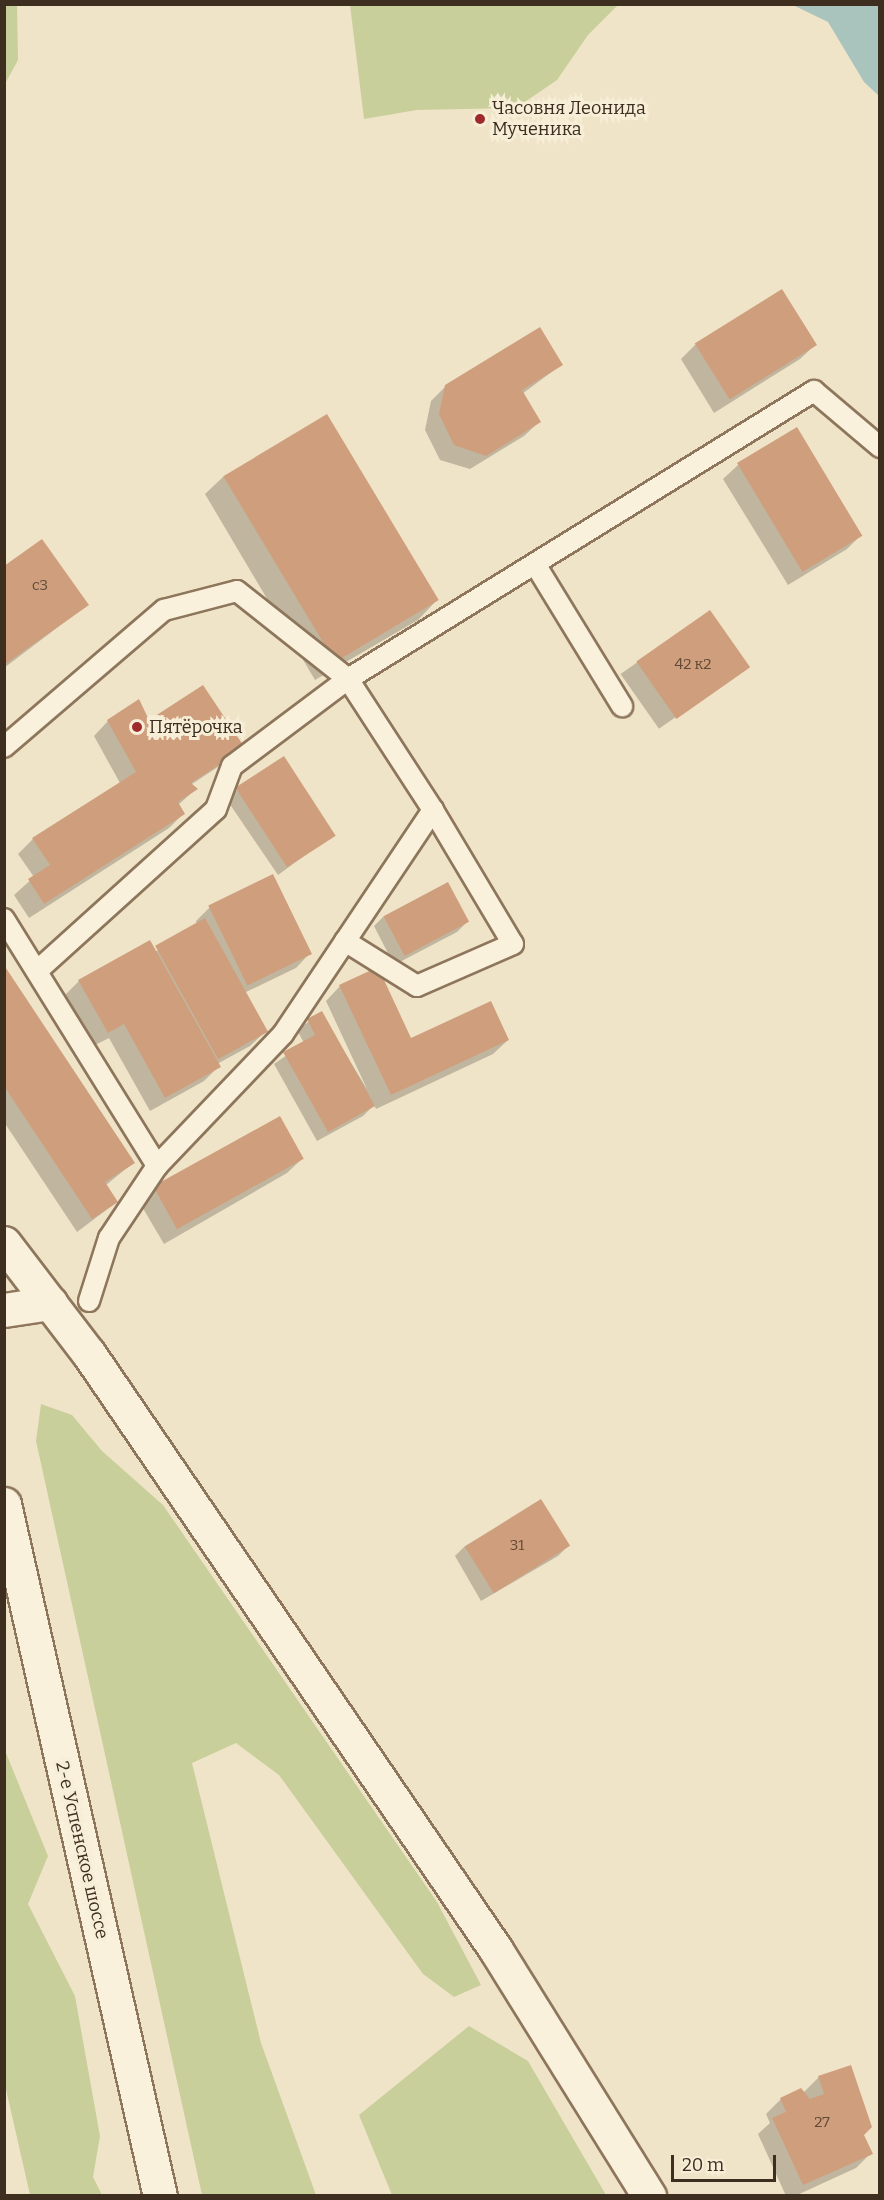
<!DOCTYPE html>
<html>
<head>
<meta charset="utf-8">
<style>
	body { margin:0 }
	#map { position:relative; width:884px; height:2200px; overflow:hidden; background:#f0e4c8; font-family:Bitter,serif }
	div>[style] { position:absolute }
	.green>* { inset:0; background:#c9cf9b }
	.water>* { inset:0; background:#a9c4bc }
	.shadow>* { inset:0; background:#0003; transform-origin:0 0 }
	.building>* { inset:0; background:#cf9f7d; transform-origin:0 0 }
	.roads { filter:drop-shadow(2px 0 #8d765c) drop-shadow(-2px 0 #8d765c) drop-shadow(0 2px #8d765c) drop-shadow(0 -2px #8d765c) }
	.service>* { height:20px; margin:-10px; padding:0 10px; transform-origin:10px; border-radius:10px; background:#faf1dc }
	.tertiary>* { height:33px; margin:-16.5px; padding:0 16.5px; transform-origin:16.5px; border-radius:16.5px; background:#faf1dc }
	.secondary>* { height:33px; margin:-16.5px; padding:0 16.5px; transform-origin:16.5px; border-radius:16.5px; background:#faf1dc }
	.dots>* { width:16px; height:16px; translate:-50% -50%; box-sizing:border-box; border:3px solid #f7eed8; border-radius:50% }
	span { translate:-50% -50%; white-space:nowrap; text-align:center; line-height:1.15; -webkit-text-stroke:6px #f7eed8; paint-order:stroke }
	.number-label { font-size:15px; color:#624a37 }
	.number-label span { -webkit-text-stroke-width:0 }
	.poi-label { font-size:18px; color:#3d2e20 }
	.left { translate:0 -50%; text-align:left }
	.street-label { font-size:18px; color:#3d2e20 }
	.frame { position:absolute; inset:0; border:6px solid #3d2e20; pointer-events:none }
	.scale { position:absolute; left:671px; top:2155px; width:105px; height:27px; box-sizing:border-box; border:3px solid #3d2e20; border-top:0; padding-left:8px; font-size:18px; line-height:21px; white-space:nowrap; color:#3d2e20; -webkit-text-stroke:4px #f7eed8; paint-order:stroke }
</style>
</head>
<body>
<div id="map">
	<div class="green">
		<div style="clip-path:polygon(5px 4px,17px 5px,18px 60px,5px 84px)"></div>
		<div style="clip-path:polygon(350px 5px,350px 4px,618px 5px,588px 35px,557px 80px,516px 108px,417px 110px,364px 119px)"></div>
		<div style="clip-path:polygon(41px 1404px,72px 1415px,102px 1451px,163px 1505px,437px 1902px,481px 1985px,454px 1997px,423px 1974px,279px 1775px,236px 1743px,192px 1763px,261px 2043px,316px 2195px,202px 2195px,36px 1441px)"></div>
		<div style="clip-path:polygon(4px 1748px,48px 1856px,28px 1904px,75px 1996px,100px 2136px,93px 2177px,102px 2195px,30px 2195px,5px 2085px)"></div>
		<div style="clip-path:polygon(469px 2026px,528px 2061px,606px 2195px,392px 2195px,359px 2115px)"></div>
	</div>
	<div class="water">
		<div style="clip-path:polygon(793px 5px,879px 5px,879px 96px,864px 82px,828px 22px)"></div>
	</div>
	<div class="shadow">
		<div style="clip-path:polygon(695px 345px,815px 345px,800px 359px,714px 413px,681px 359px)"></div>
		<div style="clip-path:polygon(561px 365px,522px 394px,539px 422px,524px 436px,470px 469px,440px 460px,425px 430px,431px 401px,446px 386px)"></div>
		<div style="clip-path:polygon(738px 465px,861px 535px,847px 549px,788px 585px,723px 479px)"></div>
		<div style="clip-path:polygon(224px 476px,436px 601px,418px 620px,315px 680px,205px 494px)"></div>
		<div style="clip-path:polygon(4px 568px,87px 605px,4px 668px)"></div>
		<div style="left:709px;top:612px;width:67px;height:108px;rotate:55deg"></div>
		<div style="clip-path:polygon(108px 721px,149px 723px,233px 757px,192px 784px,196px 789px,178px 805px,183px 814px,169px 828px,29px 918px,14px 895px,34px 877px,18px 854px,33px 839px,120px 783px,94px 736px)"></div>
		<div style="clip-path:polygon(237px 790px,334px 834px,278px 875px,227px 800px)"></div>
		<div style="clip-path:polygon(210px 907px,310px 953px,296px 968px,244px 993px,265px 1032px,250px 1046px,217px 1064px,219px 1066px,204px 1081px,150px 1111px,109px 1038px,93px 1046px,64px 996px,79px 981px,155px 952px,197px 925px,196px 921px)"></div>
		<div style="clip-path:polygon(384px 916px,467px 922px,457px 932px,394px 965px,374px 926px)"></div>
		<div style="clip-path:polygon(4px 968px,133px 1163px,106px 1185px,117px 1202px,77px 1232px,4px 1122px)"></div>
		<div style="clip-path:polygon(340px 986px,411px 1040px,508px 1040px,493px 1054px,376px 1109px,374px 1105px,363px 1116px,317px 1141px,274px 1064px,304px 1043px,297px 1030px,321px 1013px,367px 1089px,326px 1001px)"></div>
		<div style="clip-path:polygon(302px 1159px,287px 1173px,164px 1244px,141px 1205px,156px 1190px)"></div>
		<div style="clip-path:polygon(541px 1501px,568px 1546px,558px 1556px,481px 1601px,455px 1556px,465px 1546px)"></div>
		<div style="clip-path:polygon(819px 2077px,863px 2135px,871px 2153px,856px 2168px,795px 2196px,786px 2196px,758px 2134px,770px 2123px,766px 2114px,781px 2099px,803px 2093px)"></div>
	</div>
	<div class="building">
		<div style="left:782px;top:289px;width:66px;height:103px;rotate:58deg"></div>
		<div style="clip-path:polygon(540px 327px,563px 365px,522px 390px,541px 422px,486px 456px,454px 445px,439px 414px,445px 385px)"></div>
		<div style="left:327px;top:414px;width:217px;height:121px;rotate:59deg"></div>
		<div style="left:797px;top:427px;width:127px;height:70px;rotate:59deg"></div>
		<div style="clip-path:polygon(42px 539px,89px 605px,4px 665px,4px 566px)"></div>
		<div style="left:710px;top:610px;width:70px;height:90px;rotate:55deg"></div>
		<div style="clip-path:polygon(203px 685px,245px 748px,191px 783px,198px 789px,178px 802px,185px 814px,44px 904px,28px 879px,50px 865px,32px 838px,136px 772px,107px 720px,139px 699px,149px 720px)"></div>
		<div style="left:284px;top:756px;width:95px;height:58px;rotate:57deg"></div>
		<div style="left:273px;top:874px;width:89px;height:72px;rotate:64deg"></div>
		<div style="left:448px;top:882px;width:45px;height:73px;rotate:62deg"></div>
		<div style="left:205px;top:918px;width:130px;height:57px;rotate:61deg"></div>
		<div style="clip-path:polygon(150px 940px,221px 1067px,165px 1098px,124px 1024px,108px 1033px,78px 980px)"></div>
		<div style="clip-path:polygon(4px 965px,135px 1163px,105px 1182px,118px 1202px,92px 1219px,4px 1086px)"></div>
		<div style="clip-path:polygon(378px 967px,411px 1038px,491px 1001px,509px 1040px,391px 1095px,339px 985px)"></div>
		<div style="clip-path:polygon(322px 1011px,375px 1106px,328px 1132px,283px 1052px,315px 1035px,307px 1019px)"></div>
		<div style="left:280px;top:1116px;width:49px;height:145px;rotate:61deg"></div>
		<div style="left:541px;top:1499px;width:55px;height:90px;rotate:58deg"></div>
		<div style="clip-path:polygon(851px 2065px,872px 2127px,864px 2135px,873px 2154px,803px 2185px,772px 2118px,786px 2112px,780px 2098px,801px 2088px,810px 2099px,824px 2094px,818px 2076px)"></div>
	</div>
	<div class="roads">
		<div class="service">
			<div style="left:535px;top:564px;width:167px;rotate:58.5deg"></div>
			<div style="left:4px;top:747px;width:211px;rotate:-40.6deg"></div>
			<div style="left:164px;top:610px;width:75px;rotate:-14.6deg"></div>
			<div style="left:237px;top:591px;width:142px;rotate:38.4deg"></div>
			<div style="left:348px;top:679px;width:548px;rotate:-31.72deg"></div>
			<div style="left:814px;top:391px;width:87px;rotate:40.3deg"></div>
			<div style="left:4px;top:919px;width:291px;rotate:58.2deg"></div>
			<div style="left:37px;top:971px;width:241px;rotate:-42.1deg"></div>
			<div style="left:216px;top:809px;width:46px;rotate:-69.6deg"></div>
			<div style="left:232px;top:766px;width:145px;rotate:-36.9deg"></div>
			<div style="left:348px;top:679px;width:156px;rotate:57deg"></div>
			<div style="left:89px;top:1301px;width:66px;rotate:-72.4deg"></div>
			<div style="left:109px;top:1238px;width:87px;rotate:-56.3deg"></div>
			<div style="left:157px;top:1166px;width:182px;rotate:-46.3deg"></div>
			<div style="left:283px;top:1034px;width:270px;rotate:-56.2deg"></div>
			<div style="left:433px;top:810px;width:156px;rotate:59.2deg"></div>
			<div style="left:513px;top:944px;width:105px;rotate:156.4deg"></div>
			<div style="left:417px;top:986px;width:85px;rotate:-148deg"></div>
		</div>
		<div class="tertiary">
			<div style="left:4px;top:1243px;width:140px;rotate:52.6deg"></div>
			<div style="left:89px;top:1354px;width:722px;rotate:55.67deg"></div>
			<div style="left:496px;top:1950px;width:290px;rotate:58.1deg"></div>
			<div style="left:4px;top:1310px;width:47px;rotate:-8.7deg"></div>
		</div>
		<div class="secondary">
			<div style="left:4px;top:1504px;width:709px;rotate:77.3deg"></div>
		</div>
	</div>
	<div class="dots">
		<div style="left:480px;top:119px;background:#9e2a2b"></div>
		<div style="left:137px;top:727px;background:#9e2a2b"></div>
	</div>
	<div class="number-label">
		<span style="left:40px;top:586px">с3</span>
		<span style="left:693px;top:665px">42 к2</span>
		<span style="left:517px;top:1546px">31</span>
		<span style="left:822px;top:2123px">27</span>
	</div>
	<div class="poi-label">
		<span class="left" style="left:492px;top:119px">Часовня Леонида<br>Мученика</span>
		<span class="left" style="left:149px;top:727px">Пятёрочка</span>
	</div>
	<div class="street-label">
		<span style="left:82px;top:1850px;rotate:77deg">2-е Успенское шоссе</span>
	</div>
	<div class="frame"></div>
	<div class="scale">20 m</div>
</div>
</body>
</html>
